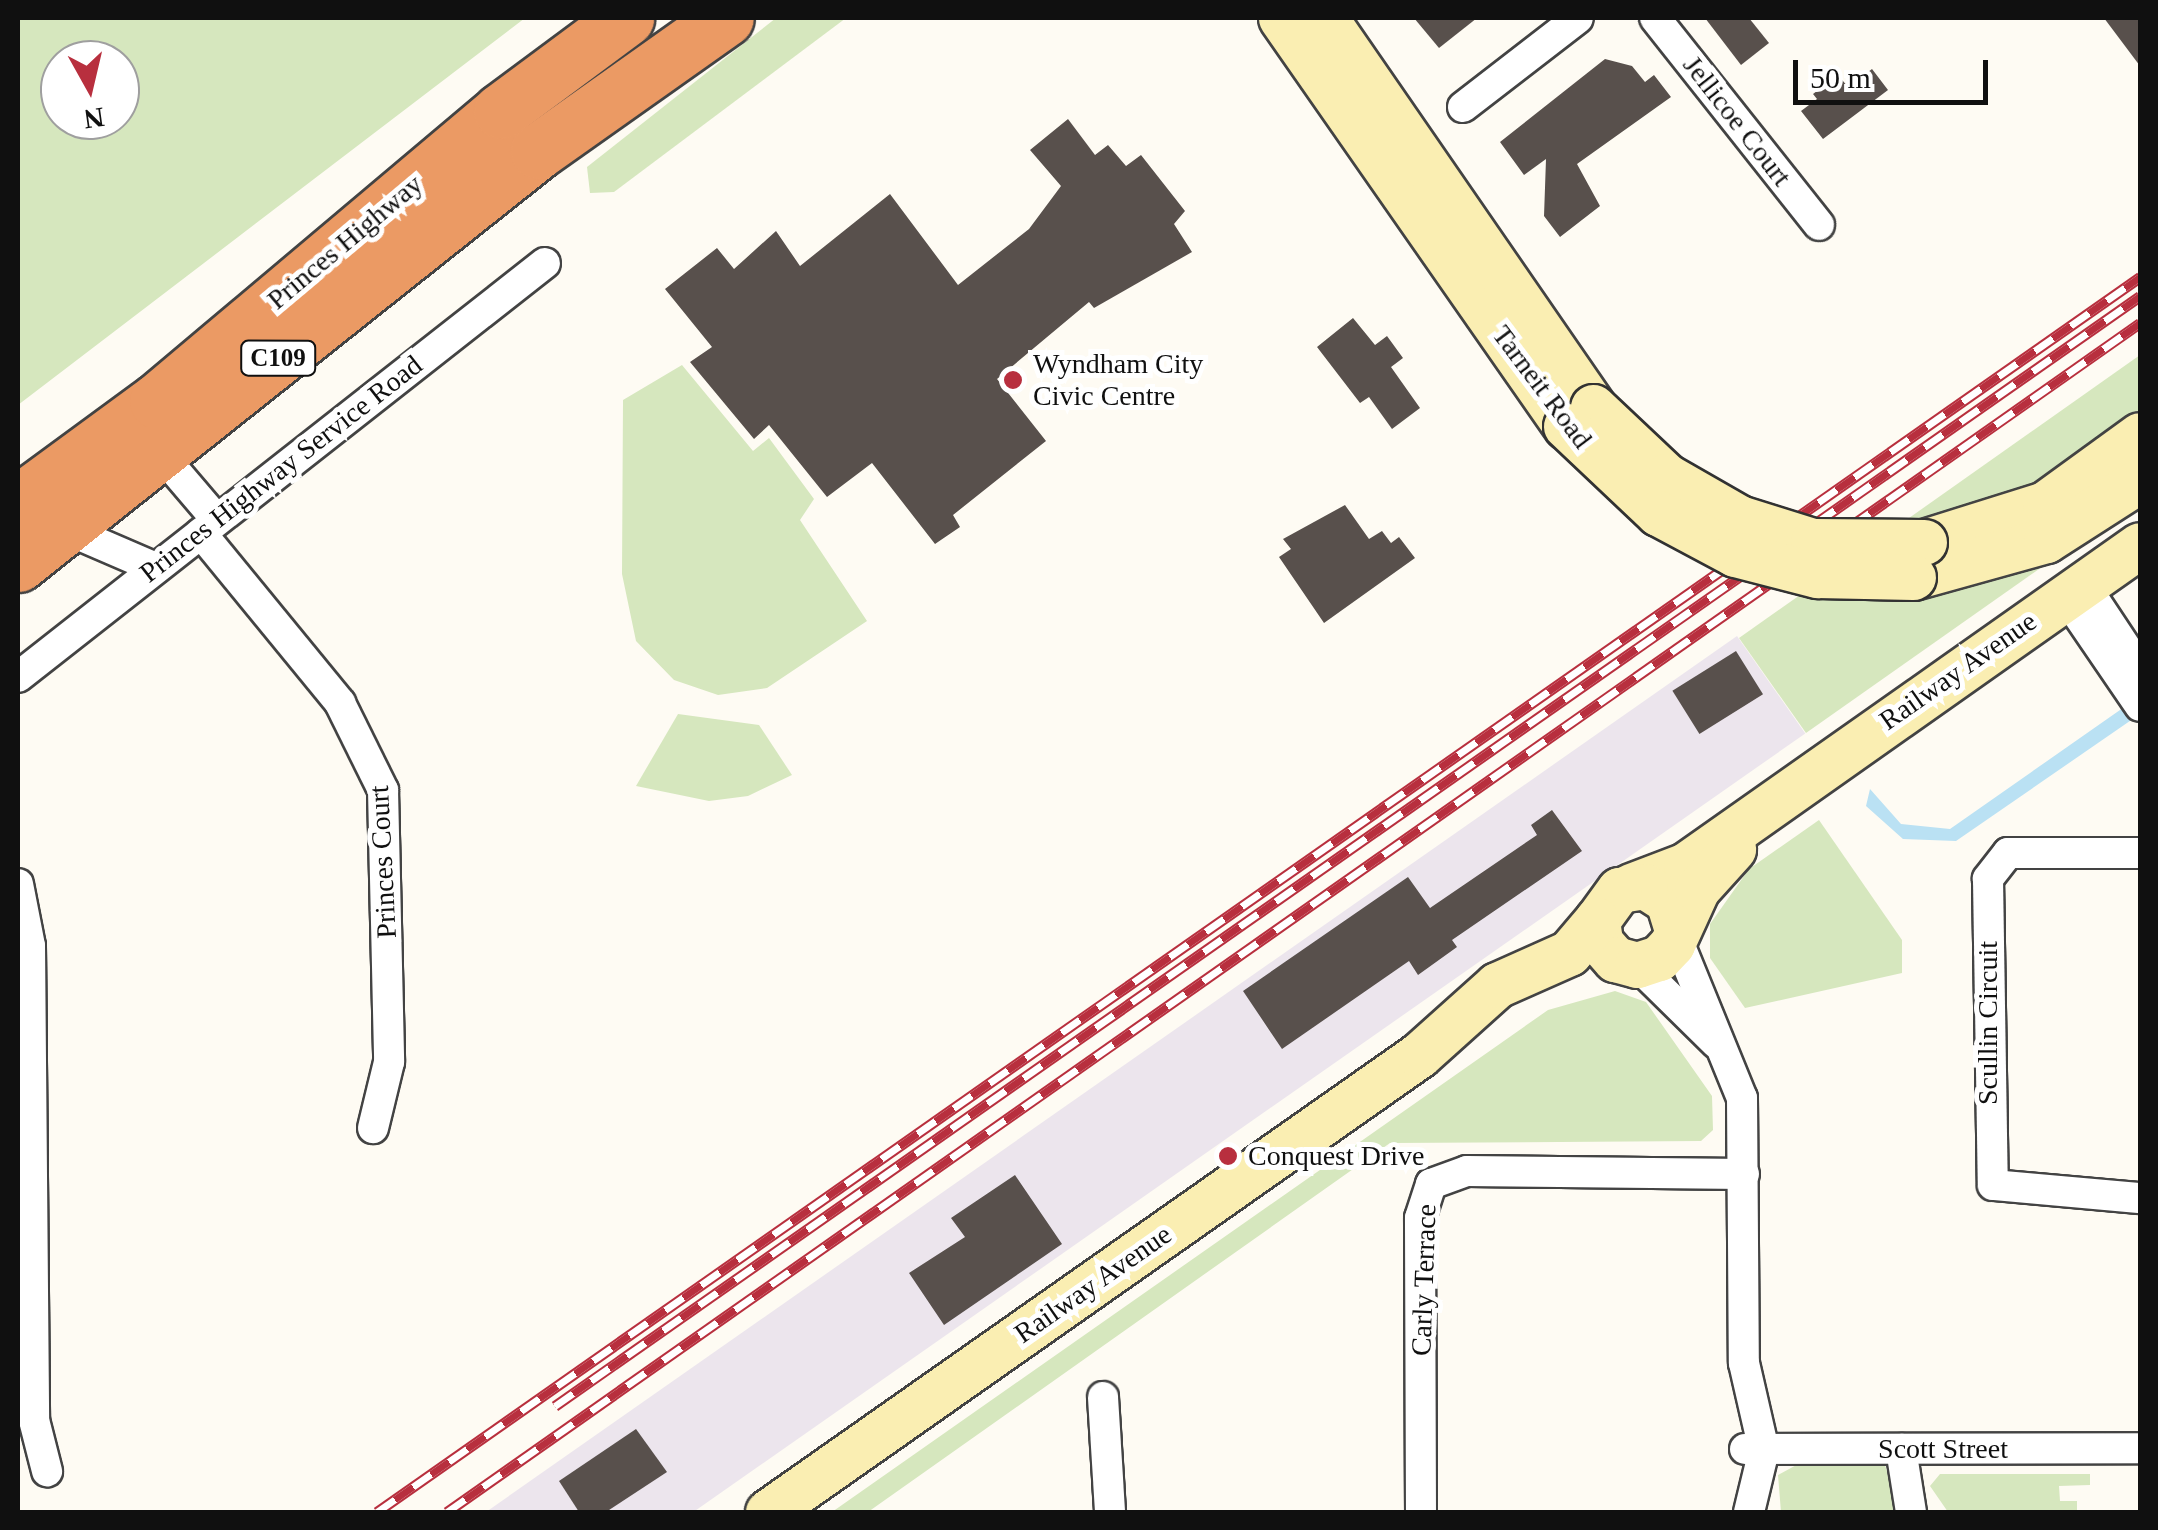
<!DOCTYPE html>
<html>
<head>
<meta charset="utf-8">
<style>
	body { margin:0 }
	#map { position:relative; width:2158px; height:1530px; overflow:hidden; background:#fefbf3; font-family:"Times New Roman",serif }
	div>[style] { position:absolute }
	.industrial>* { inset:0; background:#ece5ed; transform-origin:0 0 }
	.green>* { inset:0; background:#d6e7be }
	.water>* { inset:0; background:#bae1f3 }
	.building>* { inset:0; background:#58504c; transform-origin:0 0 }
	.roads { filter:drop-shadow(2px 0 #434343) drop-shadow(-2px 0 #434343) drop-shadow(0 2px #434343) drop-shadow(0 -2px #434343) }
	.street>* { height:30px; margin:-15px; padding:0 15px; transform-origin:15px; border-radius:15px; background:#fff }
	.secondary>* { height:45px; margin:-22.5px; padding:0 22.5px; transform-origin:22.5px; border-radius:22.5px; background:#faeeb2 }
	.highway>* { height:55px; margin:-27.5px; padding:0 27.5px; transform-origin:27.5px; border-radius:27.5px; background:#eb9a64 }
	.rail>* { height:11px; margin-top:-5.5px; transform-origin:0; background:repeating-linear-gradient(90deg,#fff 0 22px,#b82f3e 0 44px); box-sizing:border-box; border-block:2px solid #b82f3e }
	.bridges { filter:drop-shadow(2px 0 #323232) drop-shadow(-2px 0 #323232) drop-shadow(0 2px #323232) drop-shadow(0 -2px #323232) }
	.secondary-bridge>* { height:45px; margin:-22.5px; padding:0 22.5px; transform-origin:22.5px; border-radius:22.5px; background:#faeeb2 }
	.dots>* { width:28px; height:28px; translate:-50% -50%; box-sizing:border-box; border:5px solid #fff; border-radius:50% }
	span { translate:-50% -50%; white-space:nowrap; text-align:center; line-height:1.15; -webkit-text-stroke:10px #fff; paint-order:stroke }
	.shield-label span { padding:2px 8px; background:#fff; border:2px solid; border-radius:8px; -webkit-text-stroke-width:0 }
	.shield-label { font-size:25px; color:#101010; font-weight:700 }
	.street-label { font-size:28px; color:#101010 }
	.poi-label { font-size:28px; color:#101010 }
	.left { translate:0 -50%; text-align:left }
	.frame { position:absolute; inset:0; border:20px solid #101010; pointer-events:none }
	.north { position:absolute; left:40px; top:40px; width:100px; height:100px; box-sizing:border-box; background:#fff; border:2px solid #9f9f9f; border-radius:50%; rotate:172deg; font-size:28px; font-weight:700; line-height:40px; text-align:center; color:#101010 }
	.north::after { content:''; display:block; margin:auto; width:35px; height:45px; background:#b82f3e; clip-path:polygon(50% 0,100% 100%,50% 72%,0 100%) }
	.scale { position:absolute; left:1793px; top:60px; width:195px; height:45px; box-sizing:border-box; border:5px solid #101010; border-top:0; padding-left:12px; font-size:30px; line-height:35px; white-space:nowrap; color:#101010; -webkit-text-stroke:8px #fff; paint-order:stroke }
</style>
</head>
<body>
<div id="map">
	<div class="industrial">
		<div style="left:1737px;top:636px;width:119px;height:1525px;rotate:55deg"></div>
	</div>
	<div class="green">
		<div style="clip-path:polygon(evenodd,18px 18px,525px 18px,18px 405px,18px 18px,120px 60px,120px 120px,60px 120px,60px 60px,120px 60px)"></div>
		<div style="clip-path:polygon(776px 18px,846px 18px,614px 192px,590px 193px,587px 167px)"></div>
		<div style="clip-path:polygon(2140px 355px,2140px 498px,1806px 733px,1739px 638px)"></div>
		<div style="clip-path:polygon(682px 365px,753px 451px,769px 438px,814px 499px,800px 520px,867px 621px,767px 688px,718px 695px,674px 680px,636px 641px,622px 574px,623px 400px)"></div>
		<div style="clip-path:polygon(678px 714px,759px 725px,792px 775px,748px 796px,709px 801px,636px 786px)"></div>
		<div style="clip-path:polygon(1819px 820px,1902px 940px,1902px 973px,1745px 1008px,1710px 958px,1710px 924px,1749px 869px)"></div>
		<div style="clip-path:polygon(1615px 991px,1646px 1002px,1712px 1096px,1713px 1130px,1701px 1141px,1390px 1143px,868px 1512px,832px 1512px,1548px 1010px)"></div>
		<div style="clip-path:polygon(1802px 1462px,1884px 1462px,1900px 1512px,1781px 1512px,1778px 1475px)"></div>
		<div style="clip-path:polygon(1940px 1474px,2090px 1474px,2090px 1485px,2059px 1486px,2060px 1501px,2077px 1501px,2077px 1512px,1948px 1512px,1930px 1486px)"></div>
	</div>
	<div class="water">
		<div style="clip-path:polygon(2140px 696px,2140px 714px,1956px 841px,1903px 839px,1866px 806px,1870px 789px,1901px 824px,1950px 829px)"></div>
	</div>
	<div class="building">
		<div style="clip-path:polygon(1414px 18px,1477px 18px,1439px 48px)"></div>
		<div style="clip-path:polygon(1705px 18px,1749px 18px,1769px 43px,1741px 65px)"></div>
		<div style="clip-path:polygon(2104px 18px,2140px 18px,2140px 66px)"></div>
		<div style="clip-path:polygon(1605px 59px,1632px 66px,1645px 82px,1654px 75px,1671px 97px,1577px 164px,1600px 206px,1560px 237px,1544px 216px,1546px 159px,1524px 175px,1500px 142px)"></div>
		<div style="clip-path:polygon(1872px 69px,1888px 90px,1823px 139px,1801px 111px,1817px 99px,1813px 94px,1838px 75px,1848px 87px)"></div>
		<div style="clip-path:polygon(1068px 119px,1095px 155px,1108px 145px,1126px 166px,1141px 155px,1185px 211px,1174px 224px,1192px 252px,1094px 308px,1089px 302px,997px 379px,1046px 441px,953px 515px,960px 527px,935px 544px,872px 463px,827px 497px,769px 425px,754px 439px,690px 362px,712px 347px,665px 289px,717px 248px,734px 269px,776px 231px,800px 266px,890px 194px,958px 285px,1029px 229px,1061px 186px,1030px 150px)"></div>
		<div style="clip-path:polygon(1353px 318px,1375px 345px,1387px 336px,1403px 358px,1391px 367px,1420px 408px,1392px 429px,1369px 397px,1360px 403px,1317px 347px)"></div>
		<div style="clip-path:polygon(1345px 505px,1369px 539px,1382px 531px,1391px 543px,1399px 537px,1415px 558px,1324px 623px,1279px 557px,1291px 549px,1283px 539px)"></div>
		<div style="left:1736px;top:651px;width:51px;height:75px;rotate:58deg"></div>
		<div style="clip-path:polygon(1552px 810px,1582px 851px,1452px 940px,1457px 947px,1418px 975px,1409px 961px,1282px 1049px,1243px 991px,1408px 877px,1430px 908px,1537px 835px,1531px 825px)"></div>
		<div style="clip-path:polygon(1015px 1175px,1062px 1244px,944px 1325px,909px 1273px,965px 1237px,951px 1218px)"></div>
		<div style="clip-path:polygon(636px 1429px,667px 1472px,606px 1512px,579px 1512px,559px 1481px)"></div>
	</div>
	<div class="roads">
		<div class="street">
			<div style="left:1655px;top:18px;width:264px;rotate:51.6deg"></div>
			<div style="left:1463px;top:107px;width:145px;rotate:-37.7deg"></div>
			<div style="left:159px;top:452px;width:89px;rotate:49.5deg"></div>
			<div style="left:63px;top:528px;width:101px;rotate:23.3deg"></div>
			<div style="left:201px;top:533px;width:220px;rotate:50.7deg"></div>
			<div style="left:340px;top:703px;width:97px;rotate:63.7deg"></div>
			<div style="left:383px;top:790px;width:272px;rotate:88.7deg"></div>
			<div style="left:389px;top:1062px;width:68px;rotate:103.6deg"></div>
			<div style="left:2083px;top:583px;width:103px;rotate:56.5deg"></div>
			<div style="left:2065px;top:596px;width:133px;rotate:55.7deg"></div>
			<div style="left:18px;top:677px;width:670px;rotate:-38.15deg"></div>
			<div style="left:2140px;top:853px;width:132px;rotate:180deg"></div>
			<div style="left:2008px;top:853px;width:33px;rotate:128deg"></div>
			<div style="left:1988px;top:879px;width:306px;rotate:89.1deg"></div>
			<div style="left:1993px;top:1185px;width:148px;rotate:5.1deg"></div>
			<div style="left:18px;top:884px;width:63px;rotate:79deg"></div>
			<div style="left:30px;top:946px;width:474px;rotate:89.5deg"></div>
			<div style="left:34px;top:1420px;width:53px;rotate:75.7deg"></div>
			<div style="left:1675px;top:934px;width:177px;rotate:67.8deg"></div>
			<div style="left:1742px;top:1098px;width:265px;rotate:89.6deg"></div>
			<div style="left:1744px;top:1363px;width:89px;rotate:77.1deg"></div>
			<div style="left:1764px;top:1450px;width:64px;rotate:103.6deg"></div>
			<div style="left:1637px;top:965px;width:111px;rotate:44.6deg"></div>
			<div style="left:1103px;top:1397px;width:115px;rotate:86.5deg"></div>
			<div style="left:1745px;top:1449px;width:395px;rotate:-0.1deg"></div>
			<div style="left:1901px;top:1449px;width:64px;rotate:81deg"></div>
			<div style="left:1421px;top:1512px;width:294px;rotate:-90.2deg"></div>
			<div style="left:1420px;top:1218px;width:36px;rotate:-72deg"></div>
			<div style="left:1431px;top:1184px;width:38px;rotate:-20deg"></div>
			<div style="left:1467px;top:1171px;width:277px;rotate:0.6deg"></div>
		</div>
		<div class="secondary">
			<div style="left:1281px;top:18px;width:498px;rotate:55.1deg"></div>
			<div style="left:1325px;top:18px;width:472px;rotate:55.4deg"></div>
			<div style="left:1924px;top:542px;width:127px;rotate:-17.4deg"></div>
			<div style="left:2045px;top:504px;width:117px;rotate:-36deg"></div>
			<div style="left:1913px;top:577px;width:138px;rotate:-15.5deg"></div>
			<div style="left:2046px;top:540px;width:112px;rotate:-32.6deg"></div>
			<div style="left:1631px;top:886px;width:59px;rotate:-20.9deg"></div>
			<div style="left:1686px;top:865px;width:555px;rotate:-35.18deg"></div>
			<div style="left:1676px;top:927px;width:27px;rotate:-107deg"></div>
			<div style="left:1668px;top:901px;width:27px;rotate:-147deg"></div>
			<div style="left:1645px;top:886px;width:26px;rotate:171deg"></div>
			<div style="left:1619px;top:890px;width:37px;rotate:126deg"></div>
			<div style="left:1597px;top:920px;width:22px;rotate:82deg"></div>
			<div style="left:1600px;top:942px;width:23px;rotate:49deg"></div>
			<div style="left:1615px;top:959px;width:23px;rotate:15deg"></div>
			<div style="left:1637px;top:965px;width:23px;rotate:-18deg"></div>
			<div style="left:1659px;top:958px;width:19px;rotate:-47deg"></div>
			<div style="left:1672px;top:944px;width:60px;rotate:-65.6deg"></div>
			<div style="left:1697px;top:889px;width:54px;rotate:-48deg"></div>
			<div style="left:768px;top:1512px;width:795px;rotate:-35.07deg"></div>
			<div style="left:1419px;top:1055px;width:105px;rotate:-41.9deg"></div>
			<div style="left:1497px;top:985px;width:79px;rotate:-24deg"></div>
			<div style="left:1569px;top:953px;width:43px;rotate:-49.7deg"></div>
		</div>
		<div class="highway">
			<div style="left:18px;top:503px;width:172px;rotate:-36.3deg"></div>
			<div style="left:157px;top:401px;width:450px;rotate:-40.1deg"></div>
			<div style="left:501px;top:111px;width:156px;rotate:-36.6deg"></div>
			<div style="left:18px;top:564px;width:664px;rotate:-38.46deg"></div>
			<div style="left:538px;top:151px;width:230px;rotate:-35.3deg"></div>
		</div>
	</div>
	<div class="rail">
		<div style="left:555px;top:1406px;width:1935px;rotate:-35deg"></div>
		<div style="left:377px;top:1512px;width:2153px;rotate:-35.01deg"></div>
		<div style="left:447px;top:1512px;width:2069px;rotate:-35.08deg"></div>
	</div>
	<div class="bridges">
		<div class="secondary-bridge">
			<div style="left:1593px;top:407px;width:100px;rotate:43.4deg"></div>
			<div style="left:1666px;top:476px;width:84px;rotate:29.9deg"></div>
			<div style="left:1739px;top:518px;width:77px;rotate:17.3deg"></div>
			<div style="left:1813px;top:541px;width:111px;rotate:0.5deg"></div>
			<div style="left:1566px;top:426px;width:127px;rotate:43.4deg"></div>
			<div style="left:1658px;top:513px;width:87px;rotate:28deg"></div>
			<div style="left:1735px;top:554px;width:85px;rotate:14.4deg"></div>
			<div style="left:1817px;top:575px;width:96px;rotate:1.2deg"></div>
		</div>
	</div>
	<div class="dots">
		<div style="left:1013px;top:380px;background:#b82f3e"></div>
		<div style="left:1228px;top:1156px;background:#b82f3e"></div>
	</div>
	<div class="shield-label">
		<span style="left:278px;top:358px">C109</span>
	</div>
	<div class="street-label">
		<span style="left:1737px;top:121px;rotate:52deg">Jellicoe Court</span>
		<span style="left:345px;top:242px;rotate:-40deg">Princes Highway</span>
		<span style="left:1542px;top:387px;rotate:53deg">Tarneit Road</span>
		<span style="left:281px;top:469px;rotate:-38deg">Princes Highway Service Road</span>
		<span style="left:1958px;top:671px;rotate:-35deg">Railway Avenue</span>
		<span style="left:383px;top:862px;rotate:-93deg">Princes Court</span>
		<span style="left:1988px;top:1023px;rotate:-90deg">Scullin Circuit</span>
		<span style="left:1424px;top:1280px;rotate:-88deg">Carly Terrace</span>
		<span style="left:1093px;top:1284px;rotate:-35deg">Railway Avenue</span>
		<span style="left:1943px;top:1449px">Scott Street</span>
	</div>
	<div class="poi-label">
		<span class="left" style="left:1033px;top:380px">Wyndham City<br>Civic Centre</span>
		<span class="left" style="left:1248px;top:1156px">Conquest Drive</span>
	</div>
	<div class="frame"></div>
	<div class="north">N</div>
	<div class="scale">50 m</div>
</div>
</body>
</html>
